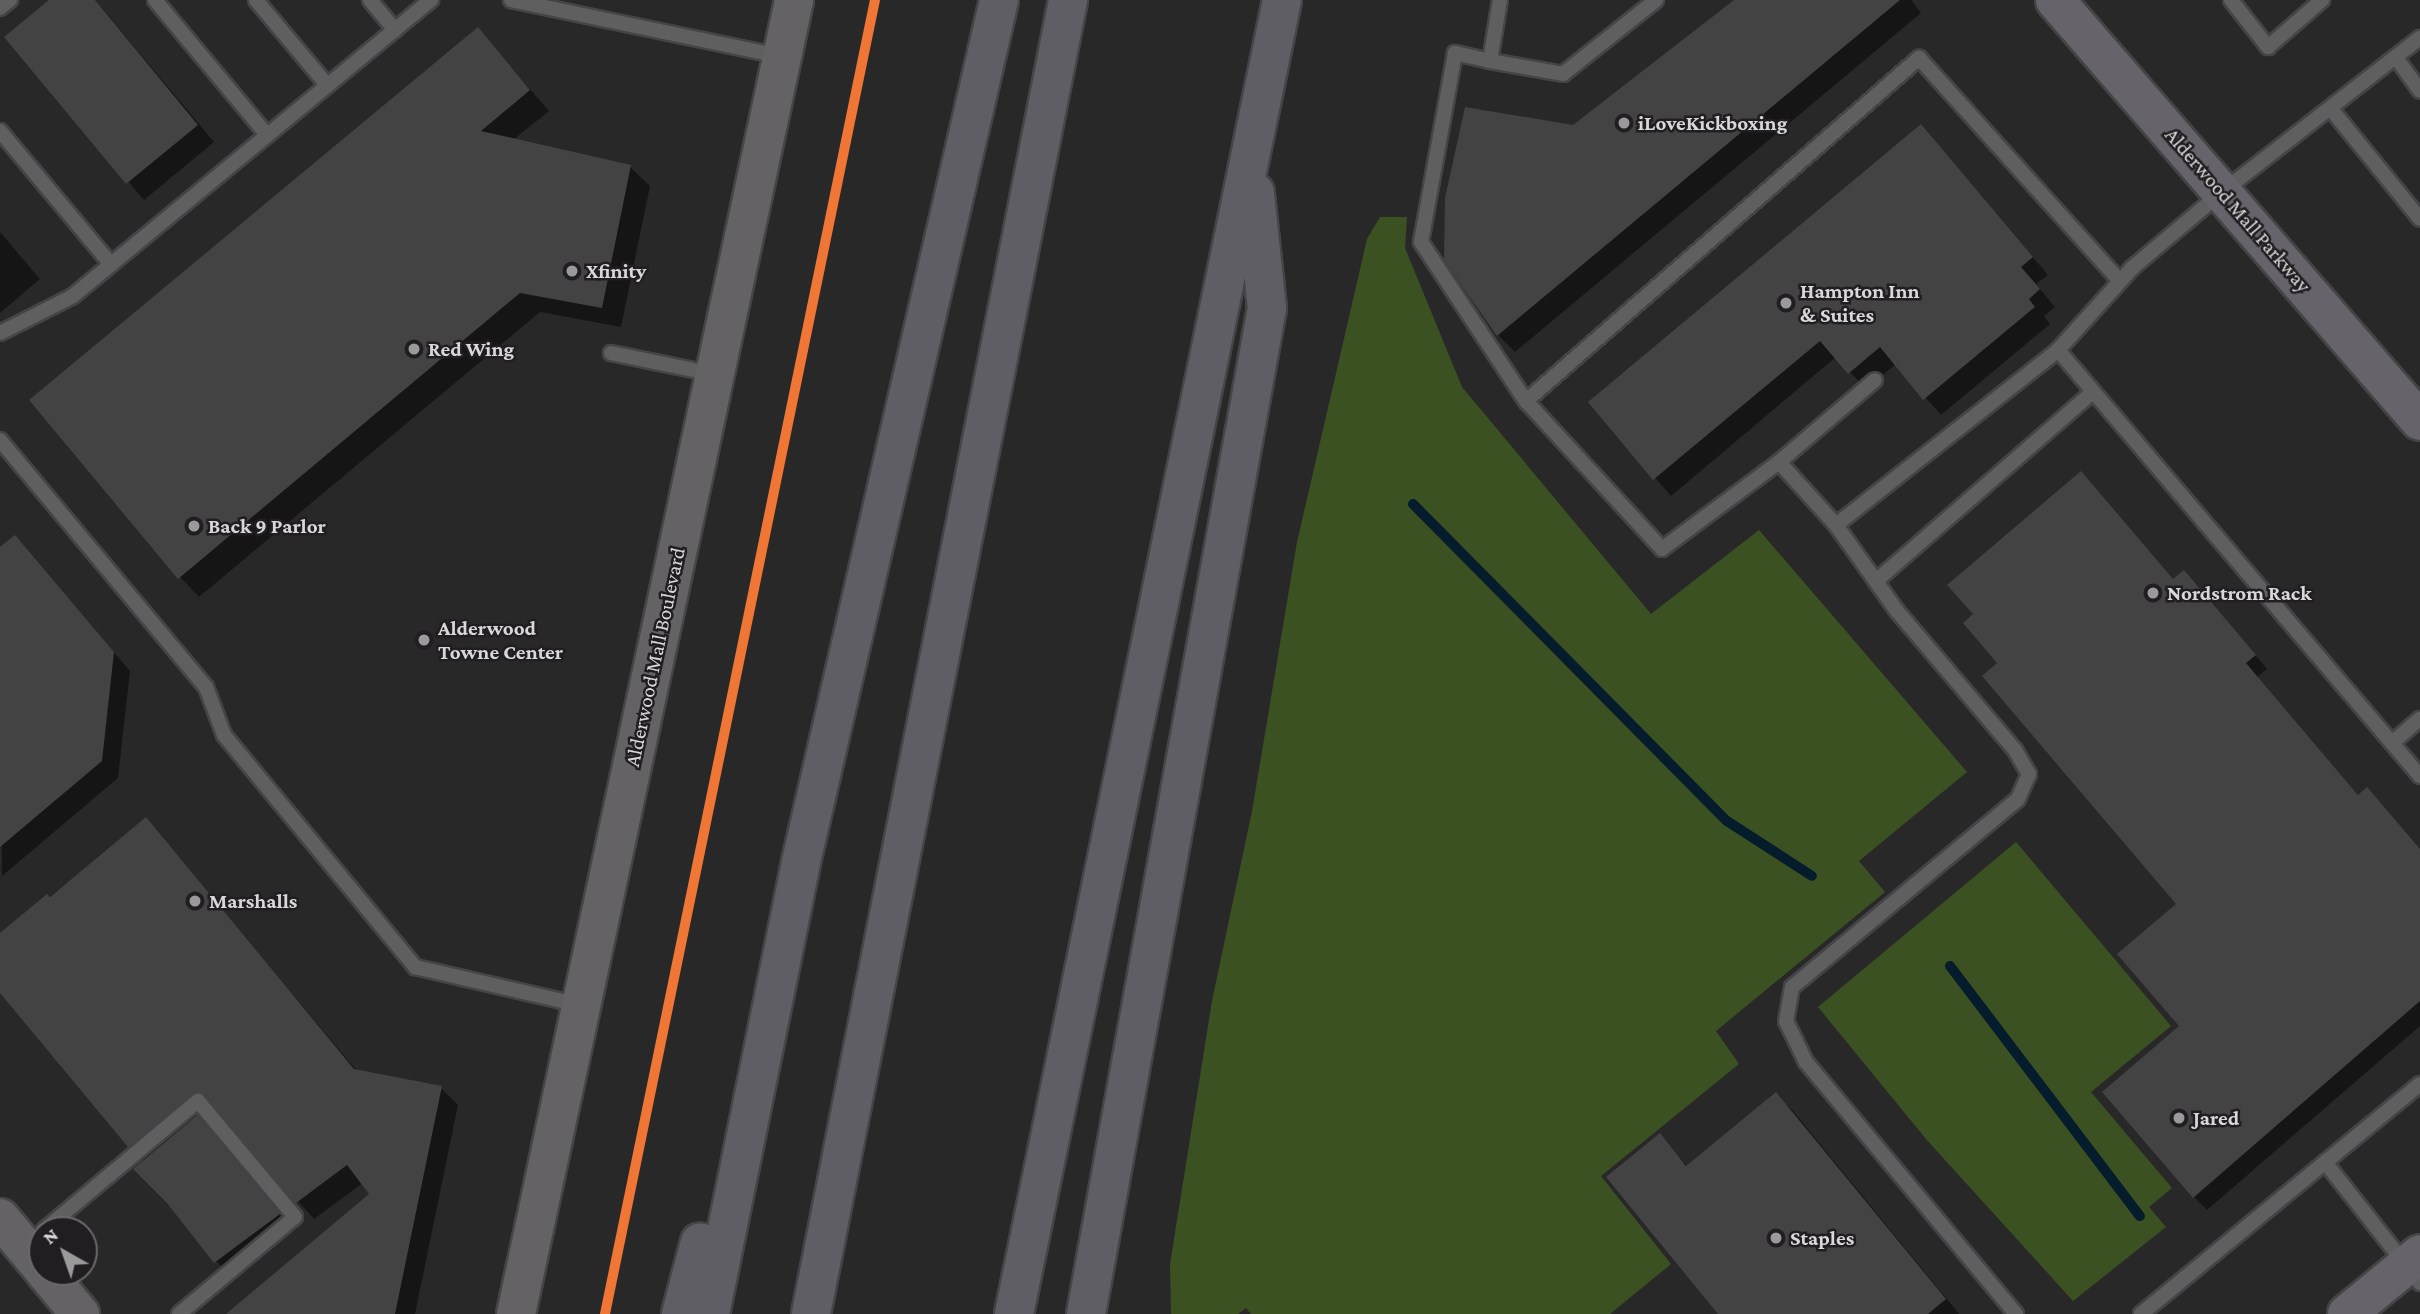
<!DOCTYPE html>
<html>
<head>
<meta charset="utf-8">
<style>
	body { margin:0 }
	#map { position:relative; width:2420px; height:1314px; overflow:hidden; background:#292829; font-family:"Crimson Pro",serif }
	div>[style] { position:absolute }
	.green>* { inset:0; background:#3c5122 }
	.shadow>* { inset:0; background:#0007 }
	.stream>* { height:10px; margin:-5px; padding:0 5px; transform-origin:5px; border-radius:5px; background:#041c2b }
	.building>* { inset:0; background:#434343 }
	.roads { filter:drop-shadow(2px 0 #454446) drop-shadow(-2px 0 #454446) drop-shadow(0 2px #454446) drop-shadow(0 -2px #454446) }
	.lane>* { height:14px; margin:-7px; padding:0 7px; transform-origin:7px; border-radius:7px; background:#605f60 }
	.secondary>* { height:38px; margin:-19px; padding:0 19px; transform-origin:19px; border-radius:19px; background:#646265 }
	.primary>* { height:38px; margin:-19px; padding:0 19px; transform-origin:19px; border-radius:19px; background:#66646a }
	.highway>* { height:38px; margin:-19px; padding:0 19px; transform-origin:19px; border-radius:19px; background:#605e65 }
	.cycleway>* { height:10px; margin:-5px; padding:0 5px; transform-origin:5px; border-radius:5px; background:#f07635 }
	.dots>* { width:19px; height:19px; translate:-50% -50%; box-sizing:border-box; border:4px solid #201e21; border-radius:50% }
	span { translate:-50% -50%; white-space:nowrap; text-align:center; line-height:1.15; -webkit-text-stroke:5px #201e21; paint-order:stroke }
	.poi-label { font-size:21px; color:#d8d7d9; font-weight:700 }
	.left { translate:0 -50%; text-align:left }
	.street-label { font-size:21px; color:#d8d7d9 }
	.north { position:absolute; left:28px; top:1216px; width:70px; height:70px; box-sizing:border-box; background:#201e21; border:2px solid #6a686b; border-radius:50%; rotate:320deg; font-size:19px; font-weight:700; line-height:28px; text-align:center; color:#d8d7d9 }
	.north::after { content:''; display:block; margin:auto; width:24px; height:32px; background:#9b9a9b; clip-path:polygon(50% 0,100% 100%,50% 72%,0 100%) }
</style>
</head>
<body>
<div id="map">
	<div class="green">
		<div style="clip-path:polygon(1380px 217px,1407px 217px,1405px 248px,1462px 387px,1651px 614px,1759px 530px,1967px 772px,1859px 861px,1885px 892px,1716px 1031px,1739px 1064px,1601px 1176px,1671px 1264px,1610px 1314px,1251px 1314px,1246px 1308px,1238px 1314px,1171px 1314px,1170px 1264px,1212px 1001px,1252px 811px,1297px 542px,1367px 239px)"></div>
		<div style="clip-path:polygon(2016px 842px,2171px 1026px,2091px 1092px,2172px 1188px,2149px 1207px,2166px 1227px,2073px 1301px,1926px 1139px,1818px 1007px)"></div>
	</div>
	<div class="shadow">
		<div style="clip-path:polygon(51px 0,95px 0,214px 142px,144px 200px,6px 37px)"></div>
		<div style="clip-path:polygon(1736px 0,1911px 0,1921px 13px,1515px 352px,1498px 335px,1446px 259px,1574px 127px)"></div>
		<div style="clip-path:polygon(478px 29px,549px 111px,513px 140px,630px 167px,650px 186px,621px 327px,540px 312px,199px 597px,180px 577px)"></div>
		<div style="clip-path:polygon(1921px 126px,2048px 275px,2036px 284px,2055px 307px,2044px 316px,2050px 324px,1941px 415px,1896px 364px,1866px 389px,1836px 357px,1671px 496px,1590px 402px)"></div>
		<div style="clip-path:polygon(0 232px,40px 279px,0 313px)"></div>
		<div style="clip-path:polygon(15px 537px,130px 671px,118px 778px,2px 876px,0 549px)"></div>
		<div style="clip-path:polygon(2174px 581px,2197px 586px,2267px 669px,2257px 677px,2359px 796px,2420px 850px,2420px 1026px,2207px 1210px,2194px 1197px,2181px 1027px)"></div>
		<div style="clip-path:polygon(146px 820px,357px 1071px,441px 1088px,458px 1105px,415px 1314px,229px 1314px,372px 1194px,363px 1183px,314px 1219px,215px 1108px,200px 1120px,292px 1228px,229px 1274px,216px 1261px,145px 1162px,0 990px,0 936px)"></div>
		<div style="clip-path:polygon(1776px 1095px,1793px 1111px,1959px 1314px,1720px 1314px,1660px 1136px,1688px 1167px)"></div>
	</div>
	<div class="stream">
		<div style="left:1413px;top:504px;width:446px;rotate:45.3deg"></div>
		<div style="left:1727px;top:821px;width:101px;rotate:32.9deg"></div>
		<div style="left:1950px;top:966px;width:314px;rotate:52.8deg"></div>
	</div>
	<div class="building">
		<div style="clip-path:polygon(49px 0,95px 0,198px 125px,126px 184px,4px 37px)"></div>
		<div style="clip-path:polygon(1734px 0,1900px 0,1497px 336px,1444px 260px,1445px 198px,1465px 107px,1573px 125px)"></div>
		<div style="clip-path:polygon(478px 27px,530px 90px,481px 131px,631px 165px,602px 308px,520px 293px,178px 579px,29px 400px)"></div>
		<div style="clip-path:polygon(1921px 124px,2033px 257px,2021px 267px,2040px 289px,2029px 299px,2035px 307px,1923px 400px,1880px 347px,1848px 374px,1820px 341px,1653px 480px,1588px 402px)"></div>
		<div style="clip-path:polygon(2081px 471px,2173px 579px,2184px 570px,2256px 655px,2246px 663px,2358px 795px,2367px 787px,2420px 849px,2420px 1001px,2193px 1198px,2102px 1092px,2179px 1026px,2117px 954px,2176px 904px,1982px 676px,1997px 663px,1963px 623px,1973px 614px,1947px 585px)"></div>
		<div style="clip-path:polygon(15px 535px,114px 652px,102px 761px,0 847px,0 547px)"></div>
		<div style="clip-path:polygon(146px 817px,354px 1069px,442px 1086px,395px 1314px,226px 1314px,369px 1194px,347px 1165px,296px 1203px,201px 1092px,192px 1094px,128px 1147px,0 993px,0 933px,47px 894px,50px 897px)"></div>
		<div style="clip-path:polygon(1776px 1092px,1946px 1299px,1928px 1314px,1718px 1314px,1606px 1177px,1660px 1133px,1686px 1166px)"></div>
		<div style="clip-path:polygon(197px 1115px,280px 1214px,214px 1263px,167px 1203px,133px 1169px)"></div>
	</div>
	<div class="roads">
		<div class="lane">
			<div style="left:155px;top:0;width:175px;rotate:50.3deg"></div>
			<div style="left:256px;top:0;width:111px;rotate:50.1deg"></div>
			<div style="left:370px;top:0;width:39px;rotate:50deg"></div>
			<div style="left:511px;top:0;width:275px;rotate:11.8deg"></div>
			<div style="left:1500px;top:0;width:62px;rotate:99.3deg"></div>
			<div style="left:1490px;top:61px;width:74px;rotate:10.1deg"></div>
			<div style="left:1563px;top:74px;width:119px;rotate:-38.5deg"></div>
			<div style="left:2231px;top:0;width:60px;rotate:51.8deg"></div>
			<div style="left:2268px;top:47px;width:72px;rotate:-41deg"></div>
			<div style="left:0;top:8px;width:13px;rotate:-39deg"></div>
			<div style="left:2397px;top:59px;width:39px;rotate:54deg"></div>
			<div style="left:1490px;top:61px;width:36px;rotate:-167deg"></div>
			<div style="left:1455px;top:53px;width:192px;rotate:100.2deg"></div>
			<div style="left:1421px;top:242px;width:191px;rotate:56.6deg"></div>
			<div style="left:1526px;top:401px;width:522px;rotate:-41.11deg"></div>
			<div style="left:1919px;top:58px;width:300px;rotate:48deg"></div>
			<div style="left:2331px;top:109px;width:141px;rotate:51deg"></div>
			<div style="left:0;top:131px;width:173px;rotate:50.2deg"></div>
			<div style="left:0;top:333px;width:82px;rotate:-26.9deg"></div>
			<div style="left:73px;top:296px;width:465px;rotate:-39.6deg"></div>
			<div style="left:2058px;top:350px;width:559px;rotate:49.64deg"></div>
			<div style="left:611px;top:353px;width:104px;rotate:11.6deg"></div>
			<div style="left:1526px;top:401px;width:201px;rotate:47.4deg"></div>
			<div style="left:1662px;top:549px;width:146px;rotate:-36.6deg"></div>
			<div style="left:1779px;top:462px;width:85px;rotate:47.9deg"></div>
			<div style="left:1836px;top:525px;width:105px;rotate:54.7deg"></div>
			<div style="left:1897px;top:611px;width:182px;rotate:49.7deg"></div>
			<div style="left:2015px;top:750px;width:28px;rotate:60deg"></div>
			<div style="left:2029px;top:774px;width:27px;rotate:114deg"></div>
			<div style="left:2018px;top:799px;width:294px;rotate:140.2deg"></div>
			<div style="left:1792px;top:987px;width:35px;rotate:100deg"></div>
			<div style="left:1786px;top:1021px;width:46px;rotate:64deg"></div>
			<div style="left:1806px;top:1062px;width:328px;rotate:50.2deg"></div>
			<div style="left:0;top:440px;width:322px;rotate:50.2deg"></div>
			<div style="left:206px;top:687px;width:51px;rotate:69.4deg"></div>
			<div style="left:224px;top:735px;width:301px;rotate:50.5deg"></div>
			<div style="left:415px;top:967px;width:169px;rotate:13deg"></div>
			<div style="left:1779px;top:462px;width:126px;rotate:-40.5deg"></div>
			<div style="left:1836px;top:525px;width:283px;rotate:-38.2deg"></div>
			<div style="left:2058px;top:350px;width:110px;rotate:-47.9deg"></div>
			<div style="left:2132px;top:268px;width:118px;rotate:-40.2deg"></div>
			<div style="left:2222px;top:192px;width:251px;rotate:-37.9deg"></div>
			<div style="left:1876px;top:581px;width:288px;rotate:-41.1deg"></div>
			<div style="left:2392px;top:743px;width:37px;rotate:-41deg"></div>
			<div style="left:2325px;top:1162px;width:154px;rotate:51.9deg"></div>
			<div style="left:44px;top:1230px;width:201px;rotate:-40deg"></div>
			<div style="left:198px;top:1101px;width:151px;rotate:50.1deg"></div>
			<div style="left:295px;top:1217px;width:151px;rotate:140.1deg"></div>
			<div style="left:2141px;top:1314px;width:362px;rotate:-39.5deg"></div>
		</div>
		<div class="secondary">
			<div style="left:0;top:1218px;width:65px;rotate:50deg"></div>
			<div style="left:45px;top:1272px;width:55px;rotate:50.2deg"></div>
			<div style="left:516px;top:1314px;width:1343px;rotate:-78.05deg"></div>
		</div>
		<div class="primary">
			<div style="left:2055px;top:0;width:557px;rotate:49.08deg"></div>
			<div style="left:2347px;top:1314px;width:94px;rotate:-39.4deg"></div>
		</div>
		<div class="highway">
			<div style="left:681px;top:1314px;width:74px;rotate:-75.2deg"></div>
			<div style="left:710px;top:1314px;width:461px;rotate:-78.6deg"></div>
			<div style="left:801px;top:862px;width:884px;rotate:-77.06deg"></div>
			<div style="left:811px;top:1314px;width:1339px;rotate:-78.93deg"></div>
			<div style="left:1014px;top:1314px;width:1341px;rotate:-78.47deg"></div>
			<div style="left:1086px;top:1314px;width:1022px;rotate:-79.8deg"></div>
			<div style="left:1267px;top:308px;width:116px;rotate:-96deg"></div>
		</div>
	</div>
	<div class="cycleway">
		<div style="left:605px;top:1314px;width:1341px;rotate:-78.39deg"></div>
	</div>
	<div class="dots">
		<div style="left:1624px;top:123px;background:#9b9a9b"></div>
		<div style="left:572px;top:271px;background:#9b9a9b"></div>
		<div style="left:1786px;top:303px;background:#9b9a9b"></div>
		<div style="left:414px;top:349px;background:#9b9a9b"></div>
		<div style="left:194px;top:526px;background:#9b9a9b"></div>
		<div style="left:2153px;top:593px;background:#9b9a9b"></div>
		<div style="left:424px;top:640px;background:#9b9a9b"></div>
		<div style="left:195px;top:901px;background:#9b9a9b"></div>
		<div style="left:2179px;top:1118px;background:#9b9a9b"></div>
		<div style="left:1776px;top:1238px;background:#9b9a9b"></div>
	</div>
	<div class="poi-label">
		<span class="left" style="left:1638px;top:123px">iLoveKickboxing</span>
		<span class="left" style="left:586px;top:271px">Xfinity</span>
		<span class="left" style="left:1800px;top:303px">Hampton Inn<br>&amp; Suites</span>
		<span class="left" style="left:428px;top:349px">Red Wing</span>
		<span class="left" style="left:208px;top:526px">Back 9 Parlor</span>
		<span class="left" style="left:2167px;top:593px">Nordstrom Rack</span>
		<span class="left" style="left:438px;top:640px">Alderwood<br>Towne Center</span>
		<span class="left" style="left:209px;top:901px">Marshalls</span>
		<span class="left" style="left:2193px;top:1118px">Jared</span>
		<span class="left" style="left:1790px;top:1238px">Staples</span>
	</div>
	<div class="street-label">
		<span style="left:2238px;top:210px;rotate:49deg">Alderwood Mall Parkway</span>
		<span style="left:655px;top:657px;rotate:-78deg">Alderwood Mall Boulevard</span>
	</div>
	<div class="north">N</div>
</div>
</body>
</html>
